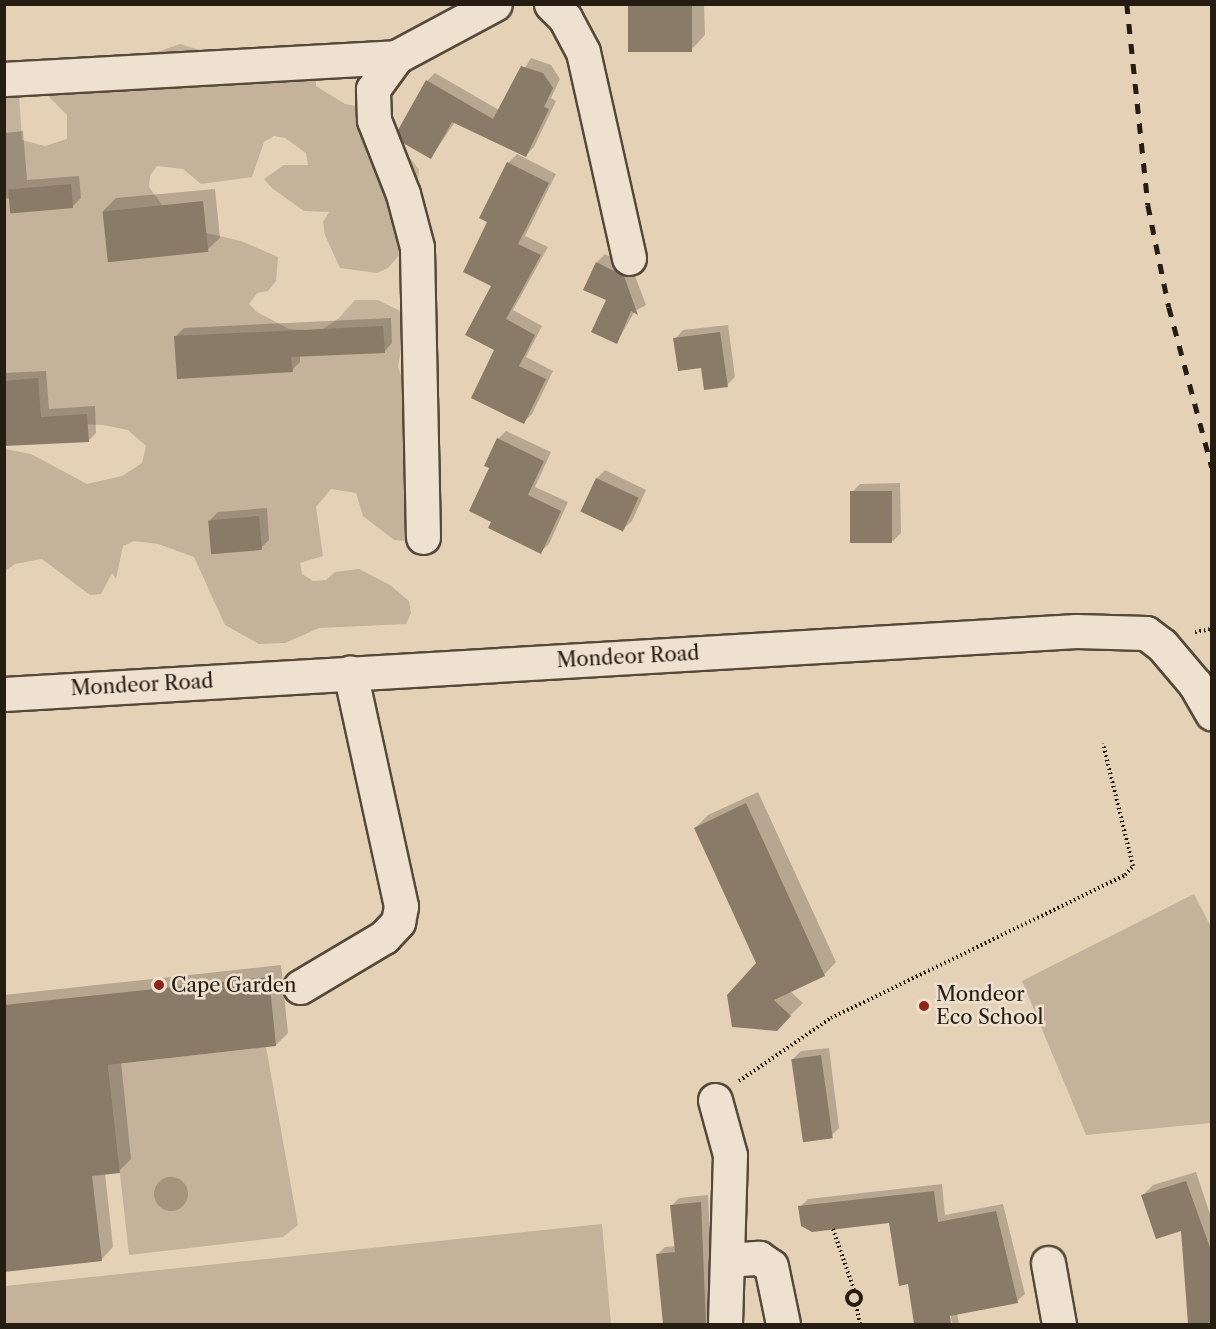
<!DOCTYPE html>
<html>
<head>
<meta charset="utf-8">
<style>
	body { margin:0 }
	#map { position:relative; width:1216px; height:1329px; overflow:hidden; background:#e5d1b6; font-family:"Libre Caslon Text",serif }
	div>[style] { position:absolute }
	.green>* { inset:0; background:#c4b29a }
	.water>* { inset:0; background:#a4947e }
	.round { border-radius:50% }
	.shadow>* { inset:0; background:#0003 }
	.building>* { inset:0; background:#897b67; transform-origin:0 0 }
	.path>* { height:4px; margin-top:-2px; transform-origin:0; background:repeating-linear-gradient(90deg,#251d11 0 1.5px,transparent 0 4.5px) }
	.path>.ring { margin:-2px; padding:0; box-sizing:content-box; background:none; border:4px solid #251d11; border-radius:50% }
	.roads { filter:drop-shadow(2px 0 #554a3a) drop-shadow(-2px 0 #554a3a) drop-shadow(0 2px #554a3a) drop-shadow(0 -2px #554a3a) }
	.minor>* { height:33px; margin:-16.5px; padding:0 16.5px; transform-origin:16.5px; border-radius:16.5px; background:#eee1d0 }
	.rail>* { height:4.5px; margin-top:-2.25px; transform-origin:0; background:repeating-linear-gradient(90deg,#251d11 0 10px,transparent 0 20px) }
	.dots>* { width:16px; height:16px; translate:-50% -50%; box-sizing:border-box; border:3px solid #eee1d0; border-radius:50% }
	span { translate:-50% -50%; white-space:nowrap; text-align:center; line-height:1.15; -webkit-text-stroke:5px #eee1d0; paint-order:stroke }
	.street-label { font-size:20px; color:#251d11 }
	.poi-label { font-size:20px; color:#251d11 }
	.left { translate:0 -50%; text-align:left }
	.frame { position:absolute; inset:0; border:6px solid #251d11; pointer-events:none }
</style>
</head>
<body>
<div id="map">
	<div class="green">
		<div style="clip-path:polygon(180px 44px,238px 61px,315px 61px,316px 86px,345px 104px,368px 108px,390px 147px,412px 160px,419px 170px,412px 240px,388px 268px,377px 273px,340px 268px,325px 235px,323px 222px,329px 212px,304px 211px,272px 188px,264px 179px,284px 165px,308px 165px,306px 153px,285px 138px,274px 136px,264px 142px,252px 177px,201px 184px,183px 169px,157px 166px,150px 176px,149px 187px,163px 206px,202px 232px,241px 241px,278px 257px,276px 281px,268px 291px,257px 293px,249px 304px,257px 312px,289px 329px,320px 331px,339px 318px,355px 300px,378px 300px,400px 311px,406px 321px,398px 367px,406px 390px,420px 542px,394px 540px,363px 516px,356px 493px,331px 489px,316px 507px,323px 556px,300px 563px,302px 574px,313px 581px,326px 580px,335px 572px,359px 569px,390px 585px,409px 601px,411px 613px,406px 624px,319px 628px,285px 643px,259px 644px,225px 625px,194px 557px,158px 544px,134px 541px,123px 546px,116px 579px,112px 573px,101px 594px,90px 595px,42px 559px,15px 564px,5px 571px,5px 449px,31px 454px,87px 484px,122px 476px,142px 463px,146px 446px,128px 430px,103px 425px,54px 423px,5px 402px,4px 80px,19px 94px,22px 140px,45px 146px,67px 139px,67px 115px,49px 97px,49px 85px,135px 80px,157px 52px)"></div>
		<div style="clip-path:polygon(1194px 894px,1211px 927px,1211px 1123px,1086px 1135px,1022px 981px)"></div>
		<div style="clip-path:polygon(266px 1047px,298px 1225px,283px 1237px,129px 1255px,108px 1065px)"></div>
		<div style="clip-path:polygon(602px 1224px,611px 1324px,5px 1324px,5px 1286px)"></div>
	</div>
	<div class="water">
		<div class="round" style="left:154px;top:1177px;width:34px;height:34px"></div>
	</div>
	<div class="shadow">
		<div style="clip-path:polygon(630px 4px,704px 4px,705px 35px,693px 48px)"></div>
		<div style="clip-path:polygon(531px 58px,551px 65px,560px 79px,551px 98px,556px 101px,534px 147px,525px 156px,455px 122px,431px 157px,427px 81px,435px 73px,499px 110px)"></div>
		<div style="clip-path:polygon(23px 131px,27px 180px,79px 176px,81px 198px,73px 206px,4px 198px,4px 133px)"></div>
		<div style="clip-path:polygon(517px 154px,556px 174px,525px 236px,548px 247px,513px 310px,542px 326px,526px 357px,553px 371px,532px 414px,524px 422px,496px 349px,489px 222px,508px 163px)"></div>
		<div style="clip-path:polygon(215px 189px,220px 238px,207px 250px,103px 211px,116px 198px)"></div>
		<div style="clip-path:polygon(605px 254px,632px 268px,646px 305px,635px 311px,617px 342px,597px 262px)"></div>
		<div style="clip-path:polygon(391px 318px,392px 343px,384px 352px,300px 355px,300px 362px,292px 370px,176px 336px,184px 328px)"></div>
		<div style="clip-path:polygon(728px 325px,735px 377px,727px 385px,675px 339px,683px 330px)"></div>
		<div style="clip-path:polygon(46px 371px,49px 409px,95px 406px,96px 433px,88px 441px,4px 445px,4px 373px)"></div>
		<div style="clip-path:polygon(506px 431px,551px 452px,535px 487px,568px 502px,549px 544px,540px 552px,493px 521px,491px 468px,498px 439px)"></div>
		<div style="clip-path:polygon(605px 470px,646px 490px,632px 521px,623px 529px,582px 511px,597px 478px)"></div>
		<div style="clip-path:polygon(900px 483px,901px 533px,893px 541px,852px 492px,860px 484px)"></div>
		<div style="clip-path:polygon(267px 508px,269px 540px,261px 548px,210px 520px,218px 512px)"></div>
		<div style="clip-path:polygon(758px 792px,836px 962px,824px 975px,790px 991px,803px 1003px,776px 1029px,758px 963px,695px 828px,708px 815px)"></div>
		<div style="clip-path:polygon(281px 965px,288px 1033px,276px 1045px,121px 1062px,131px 1159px,119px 1171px,105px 1173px,113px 1247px,101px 1260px,4px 1190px,4px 995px)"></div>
		<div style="clip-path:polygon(829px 1048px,839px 1128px,831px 1136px,792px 1060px,801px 1051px)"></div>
		<div style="clip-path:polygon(1196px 1172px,1212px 1220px,1212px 1324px,1189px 1324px,1183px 1229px,1143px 1195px,1153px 1185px)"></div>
		<div style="clip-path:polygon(942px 1184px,945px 1215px,1003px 1204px,1025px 1294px,1017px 1301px,957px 1313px,959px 1324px,952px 1324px,950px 1308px,949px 1324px,916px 1324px,909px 1282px,891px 1222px,800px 1207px,808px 1199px)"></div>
		<div style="clip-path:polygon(708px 1195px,714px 1319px,709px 1324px,664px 1324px,658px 1254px,665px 1247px,676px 1246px,672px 1205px,679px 1198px)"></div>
	</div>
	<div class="building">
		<div style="left:628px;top:4px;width:64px;height:48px"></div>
		<div style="clip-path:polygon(521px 66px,543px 73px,553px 88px,544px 107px,549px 109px,526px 157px,452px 122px,431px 159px,403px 143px,398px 130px,426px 80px,493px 119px)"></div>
		<div style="clip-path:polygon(507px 162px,549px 183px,518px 244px,541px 255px,506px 319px,535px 335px,519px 366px,546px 379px,524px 424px,471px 398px,494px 350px,465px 335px,491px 286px,463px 272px,487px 222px,479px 218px)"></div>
		<div style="left:71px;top:184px;width:24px;height:63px;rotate:85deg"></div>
		<div style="left:203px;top:201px;width:51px;height:101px;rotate:84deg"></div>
		<div style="clip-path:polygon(596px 262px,624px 276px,638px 315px,631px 311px,617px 344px,591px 332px,606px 300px,583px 290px)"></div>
		<div style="clip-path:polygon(383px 326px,385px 353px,291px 357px,293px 372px,177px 379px,174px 336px)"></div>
		<div style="clip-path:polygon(720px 332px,728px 387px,704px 390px,701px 368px,678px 371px,673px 338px)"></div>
		<div style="clip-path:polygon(38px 378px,41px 417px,87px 414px,89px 442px,4px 446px,4px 381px)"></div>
		<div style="clip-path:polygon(497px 438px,544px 461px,528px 495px,561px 511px,541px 554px,488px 528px,491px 522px,469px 511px,489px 468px,484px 466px)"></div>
		<div style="left:596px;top:478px;width:47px;height:37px;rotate:25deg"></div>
		<div style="left:850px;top:491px;width:42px;height:52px"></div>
		<div style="left:259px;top:516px;width:34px;height:51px;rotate:85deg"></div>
		<div style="clip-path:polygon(746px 803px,825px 976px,774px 1000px,791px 1016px,777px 1031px,732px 1027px,727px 995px,756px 963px,694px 828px)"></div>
		<div style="clip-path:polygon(269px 977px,276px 1046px,108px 1065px,120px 1173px,92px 1176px,102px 1261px,4px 1272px,4px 1005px)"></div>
		<div style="left:821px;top:1055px;width:84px;height:30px;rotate:82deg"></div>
		<div style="clip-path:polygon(1186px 1181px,1212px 1253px,1212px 1324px,1188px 1324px,1181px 1231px,1156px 1239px,1141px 1195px)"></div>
		<div style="clip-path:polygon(934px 1191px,938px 1222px,996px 1211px,1018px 1303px,950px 1316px,951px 1324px,914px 1324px,908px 1284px,899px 1286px,889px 1223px,812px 1232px,801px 1226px,798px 1206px)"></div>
		<div style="clip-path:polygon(701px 1202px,706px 1324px,663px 1324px,656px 1254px,675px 1252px,670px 1205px)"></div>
	</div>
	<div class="path">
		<div style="left:1195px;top:632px;width:17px;rotate:-10deg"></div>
		<div style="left:739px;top:1081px;width:112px;rotate:-34.4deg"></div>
		<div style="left:831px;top:1018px;width:327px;rotate:-25.9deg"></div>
		<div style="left:1125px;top:875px;width:12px;rotate:-48deg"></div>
		<div style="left:1133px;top:866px;width:126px;rotate:-103.8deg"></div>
		<div style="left:833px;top:1229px;width:65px;rotate:71deg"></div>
		<div class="ring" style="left:847px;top:1291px;width:10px;height:10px"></div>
		<div style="left:856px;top:1305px;width:19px;rotate:78deg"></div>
	</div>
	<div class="roads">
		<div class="minor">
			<div style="left:551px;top:4px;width:20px;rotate:45deg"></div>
			<div style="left:565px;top:18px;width:38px;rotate:62deg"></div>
			<div style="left:583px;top:52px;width:211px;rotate:77.4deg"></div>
			<div style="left:4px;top:79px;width:393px;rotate:-3.2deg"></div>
			<div style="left:423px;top:537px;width:290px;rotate:-91.2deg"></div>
			<div style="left:417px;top:247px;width:55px;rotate:-104.8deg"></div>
			<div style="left:403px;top:194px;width:79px;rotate:-111.4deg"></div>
			<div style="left:374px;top:120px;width:31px;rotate:-92deg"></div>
			<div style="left:373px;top:89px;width:39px;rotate:-54deg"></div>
			<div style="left:396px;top:57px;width:112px;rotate:-28.2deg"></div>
			<div style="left:4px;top:694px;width:1074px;rotate:-3.36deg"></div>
			<div style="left:1076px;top:631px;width:70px;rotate:1.6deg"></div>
			<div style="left:1146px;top:633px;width:20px;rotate:37deg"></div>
			<div style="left:1162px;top:645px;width:51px;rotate:49.8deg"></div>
			<div style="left:1195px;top:684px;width:34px;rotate:60deg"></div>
			<div style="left:300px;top:987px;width:98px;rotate:-30.8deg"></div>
			<div style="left:384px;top:937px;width:21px;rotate:-47deg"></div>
			<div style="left:398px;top:922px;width:16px;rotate:-79deg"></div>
			<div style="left:401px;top:906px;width:239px;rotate:-102.3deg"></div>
			<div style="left:715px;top:1100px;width:57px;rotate:74.7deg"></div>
			<div style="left:730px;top:1155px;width:169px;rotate:91.7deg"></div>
			<div style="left:727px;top:1260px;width:32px;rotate:-4deg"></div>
			<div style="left:759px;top:1258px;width:14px;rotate:34deg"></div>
			<div style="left:771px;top:1266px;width:59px;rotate:78.3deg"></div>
			<div style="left:1048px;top:1263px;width:62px;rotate:79.8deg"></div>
		</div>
	</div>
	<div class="rail">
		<div style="left:1127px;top:4px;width:202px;rotate:84deg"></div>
		<div style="left:1148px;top:205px;width:104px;rotate:78.4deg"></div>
		<div style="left:1169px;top:307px;width:166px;rotate:75deg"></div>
	</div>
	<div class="dots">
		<div style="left:159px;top:985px;background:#8f2418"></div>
		<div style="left:924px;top:1006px;background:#8f2418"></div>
	</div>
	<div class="street-label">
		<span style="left:628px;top:657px;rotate:-3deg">Mondeor Road</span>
		<span style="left:142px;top:685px;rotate:-3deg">Mondeor Road</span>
	</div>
	<div class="poi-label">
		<span class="left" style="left:171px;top:985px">Cape Garden</span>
		<span class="left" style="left:936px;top:1006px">Mondeor<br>Eco School</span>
	</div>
	<div class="frame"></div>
</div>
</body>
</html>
